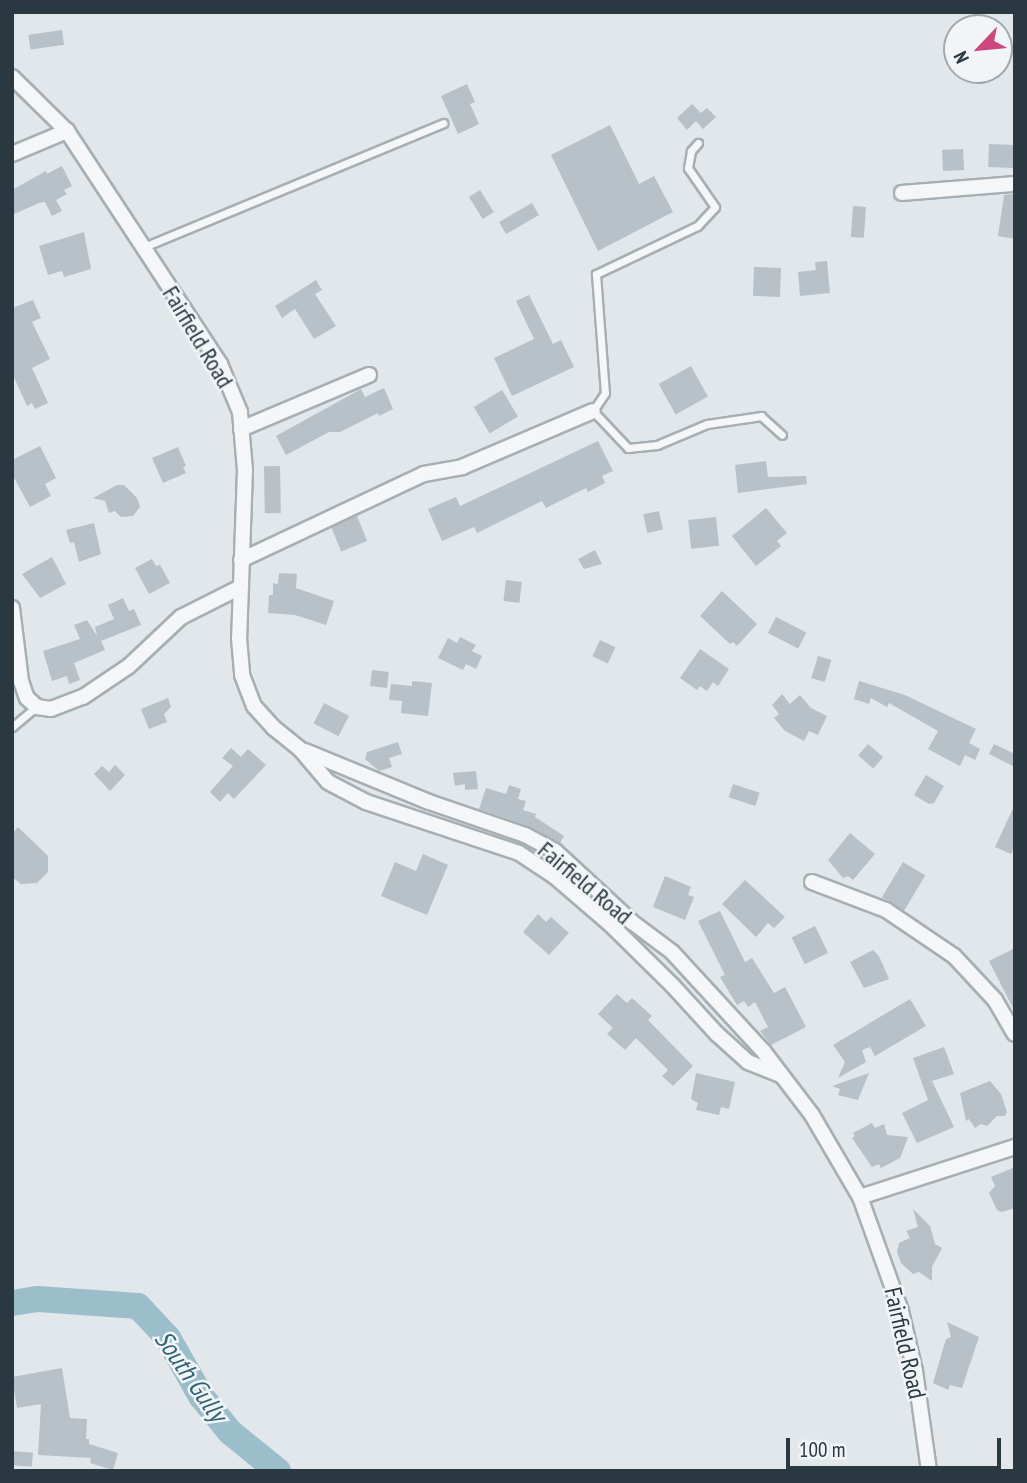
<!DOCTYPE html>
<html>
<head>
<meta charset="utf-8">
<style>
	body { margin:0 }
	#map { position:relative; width:1027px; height:1483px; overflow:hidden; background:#e1e7ea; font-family:"PT Sans Narrow",sans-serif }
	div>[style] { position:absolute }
	.river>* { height:26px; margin:-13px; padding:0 13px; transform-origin:13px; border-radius:13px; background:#9cbeca }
	.building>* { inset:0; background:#b8c1c7; transform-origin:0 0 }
	.roads { filter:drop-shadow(2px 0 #a6afb4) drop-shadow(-2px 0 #a6afb4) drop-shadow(0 2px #a6afb4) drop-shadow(0 -2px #a6afb4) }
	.lane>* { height:7px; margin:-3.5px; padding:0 3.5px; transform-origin:3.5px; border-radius:3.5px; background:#f4f6f8 }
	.street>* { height:14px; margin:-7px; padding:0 7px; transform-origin:7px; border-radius:7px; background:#f4f6f8 }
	span { translate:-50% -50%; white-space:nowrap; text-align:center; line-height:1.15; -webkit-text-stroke:5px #f1f5f7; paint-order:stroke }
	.street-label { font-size:24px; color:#293841 }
	.water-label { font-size:26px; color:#336275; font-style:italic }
	.frame { position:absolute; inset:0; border:14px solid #293841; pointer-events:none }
	.north { position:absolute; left:943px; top:14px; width:70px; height:70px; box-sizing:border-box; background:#f1f5f7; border:2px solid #a1a9ae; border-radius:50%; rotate:244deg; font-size:19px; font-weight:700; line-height:28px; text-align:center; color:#293841 }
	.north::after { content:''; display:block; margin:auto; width:24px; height:32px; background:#ce467e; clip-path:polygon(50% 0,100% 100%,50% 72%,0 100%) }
	.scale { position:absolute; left:786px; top:1438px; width:215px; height:32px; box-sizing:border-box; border:4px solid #293841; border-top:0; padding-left:9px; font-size:21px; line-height:24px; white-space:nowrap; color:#293841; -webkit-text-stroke:5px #f1f5f7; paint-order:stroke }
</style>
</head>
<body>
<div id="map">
	<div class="river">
		<div style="left:12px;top:1303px;width:26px;rotate:-9deg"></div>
		<div style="left:38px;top:1299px;width:100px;rotate:4deg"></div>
		<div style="left:138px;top:1306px;width:44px;rotate:46.8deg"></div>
		<div style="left:168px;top:1338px;width:67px;rotate:60.4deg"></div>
		<div style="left:201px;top:1396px;width:46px;rotate:51.1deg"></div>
		<div style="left:230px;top:1432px;width:62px;rotate:39.1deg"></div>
	</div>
	<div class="building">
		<div style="left:62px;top:30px;width:15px;height:34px;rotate:82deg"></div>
		<div style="clip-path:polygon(467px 84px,475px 102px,470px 104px,479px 124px,458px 134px,441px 96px)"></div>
		<div style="clip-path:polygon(692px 104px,701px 113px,707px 108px,716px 117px,703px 129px,696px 121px,687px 130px,677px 118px)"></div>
		<div style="clip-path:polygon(610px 125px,639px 184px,654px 176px,673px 212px,598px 251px,551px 155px)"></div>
		<div style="left:989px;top:144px;width:26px;height:23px;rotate:2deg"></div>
		<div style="left:963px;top:149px;width:21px;height:21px;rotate:87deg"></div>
		<div style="clip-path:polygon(62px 166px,72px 186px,64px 190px,67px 194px,56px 200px,62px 211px,52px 216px,45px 202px,39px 203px,12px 215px,12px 190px,46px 171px,47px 174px)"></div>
		<div style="left:480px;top:190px;width:26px;height:13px;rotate:58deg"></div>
		<div style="clip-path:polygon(1015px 194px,1015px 239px,998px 236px,1004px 195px)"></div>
		<div style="left:532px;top:203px;width:14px;height:38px;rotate:60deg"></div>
		<div style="left:853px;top:206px;width:13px;height:31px;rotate:4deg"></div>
		<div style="clip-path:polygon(84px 232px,91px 269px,64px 277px,62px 271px,48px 275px,39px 246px)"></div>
		<div style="clip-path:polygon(827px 261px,830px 293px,800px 296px,798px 272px,816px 270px,815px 262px)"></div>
		<div style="left:754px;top:267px;width:27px;height:29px;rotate:2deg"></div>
		<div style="clip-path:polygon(316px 280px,322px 290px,315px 294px,336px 326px,314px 339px,295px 309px,282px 318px,275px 306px)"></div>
		<div style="clip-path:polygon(529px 295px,553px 344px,561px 340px,574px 367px,512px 396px,494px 358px,534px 339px,516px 301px)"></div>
		<div style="clip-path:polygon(33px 300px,41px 318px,32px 322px,50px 359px,32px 368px,48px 403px,35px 409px,32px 403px,27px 406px,12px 373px,12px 308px)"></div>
		<div style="left:691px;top:366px;width:35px;height:37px;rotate:61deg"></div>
		<div style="clip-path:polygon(384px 388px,393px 409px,379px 416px,378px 413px,340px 432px,329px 432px,286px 455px,276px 436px,361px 389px,365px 397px)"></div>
		<div style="left:502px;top:390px;width:31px;height:33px;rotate:59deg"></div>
		<div style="clip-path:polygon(598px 441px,613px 471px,602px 476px,605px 483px,588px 492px,586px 488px,546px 508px,542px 501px,477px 533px,474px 527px,442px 541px,428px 509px,456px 497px,460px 506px)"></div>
		<div style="clip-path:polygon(40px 446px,56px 478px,45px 484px,51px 496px,30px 507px,12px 474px,12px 460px)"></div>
		<div style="clip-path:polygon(178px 447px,186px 466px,183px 467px,186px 473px,163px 483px,152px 458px)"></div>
		<div style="clip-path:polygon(766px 461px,768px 477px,806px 476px,807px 484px,738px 493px,735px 465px)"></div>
		<div style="left:280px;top:466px;width:47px;height:16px;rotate:89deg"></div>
		<div style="clip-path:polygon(117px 485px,124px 485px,137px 498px,140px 507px,133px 516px,121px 517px,115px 511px,109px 513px,105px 501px,93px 498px)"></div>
		<div style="clip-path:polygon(766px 508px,787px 533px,777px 541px,781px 546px,756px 566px,732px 536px)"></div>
		<div style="left:659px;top:511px;width:19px;height:16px;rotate:78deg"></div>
		<div style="left:357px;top:516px;width:27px;height:28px;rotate:68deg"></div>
		<div style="left:716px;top:517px;width:29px;height:28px;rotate:84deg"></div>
		<div style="clip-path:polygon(94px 523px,101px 554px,79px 562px,74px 542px,70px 543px,66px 530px)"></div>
		<div style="clip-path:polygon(595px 550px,602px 564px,584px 569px,578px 559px)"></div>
		<div style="clip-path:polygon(52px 557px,66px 584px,40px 598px,22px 574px)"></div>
		<div style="clip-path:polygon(152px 559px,156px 566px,160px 565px,170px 583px,149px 594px,135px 568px)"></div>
		<div style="clip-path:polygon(279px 573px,297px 574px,296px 588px,334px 601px,326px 625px,295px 615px,268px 613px,269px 595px,273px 595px,273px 583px,278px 584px)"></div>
		<div style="left:506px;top:580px;width:16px;height:21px;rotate:7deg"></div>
		<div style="clip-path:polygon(722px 591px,757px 624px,737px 646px,733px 642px,730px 644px,700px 616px)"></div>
		<div style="clip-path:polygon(123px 598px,129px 611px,134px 609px,141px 625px,101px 641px,105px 650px,74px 663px,80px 680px,69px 684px,67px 676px,52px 681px,43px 651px,80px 639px,74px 625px,87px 620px,97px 636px,95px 627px,114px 619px,108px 605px)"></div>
		<div style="left:776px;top:617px;width:34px;height:18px;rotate:27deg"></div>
		<div style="clip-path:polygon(460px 637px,476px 645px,472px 651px,482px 656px,476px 669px,466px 664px,463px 670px,438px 658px,448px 638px,457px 643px)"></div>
		<div style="left:600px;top:640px;width:17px;height:18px;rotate:25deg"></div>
		<div style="clip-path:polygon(700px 649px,729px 669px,718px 686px,713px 682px,707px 691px,700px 686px,697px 690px,680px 678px)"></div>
		<div style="left:818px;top:656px;width:14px;height:23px;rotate:17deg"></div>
		<div style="left:372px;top:670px;width:17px;height:16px;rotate:7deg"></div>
		<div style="clip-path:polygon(412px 681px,432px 683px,428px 716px,401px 713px,402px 701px,389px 700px,391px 684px,412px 686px)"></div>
		<div style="clip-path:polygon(859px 681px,905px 695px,976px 729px,969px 743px,980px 749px,975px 760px,965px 755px,960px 766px,928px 749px,938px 731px,889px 703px,887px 707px,871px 698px,869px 704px,854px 699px)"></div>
		<div style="clip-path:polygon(782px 694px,790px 704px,800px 695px,811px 708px,827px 716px,818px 735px,809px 731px,804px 741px,785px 731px,774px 718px,779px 714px,772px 705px)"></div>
		<div style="clip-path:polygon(168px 698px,171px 707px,164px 714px,167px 722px,149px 729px,141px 709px)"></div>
		<div style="left:324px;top:703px;width:28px;height:23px;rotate:27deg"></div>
		<div style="clip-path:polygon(398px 742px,402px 754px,389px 758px,392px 767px,379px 771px,365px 759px,367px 752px)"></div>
		<div style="left:868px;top:744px;width:20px;height:15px;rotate:41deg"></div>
		<div style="clip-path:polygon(994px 744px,1015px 754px,1015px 767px,989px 754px)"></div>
		<div style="clip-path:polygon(231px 748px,241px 757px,248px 749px,266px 765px,234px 799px,228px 793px,220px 802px,210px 792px,233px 766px,222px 758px)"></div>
		<div style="clip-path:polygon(115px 765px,125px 775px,110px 791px,94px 774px,102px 766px,109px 772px)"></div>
		<div style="clip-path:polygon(476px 771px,478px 789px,465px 790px,465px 784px,455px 786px,453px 773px)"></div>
		<div style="clip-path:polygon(926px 775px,944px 786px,934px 803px,929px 804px,914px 795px)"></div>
		<div style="left:733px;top:784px;width:28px;height:14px;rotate:18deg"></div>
		<div style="clip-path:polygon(509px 785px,521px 789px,518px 799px,526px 801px,523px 810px,536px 814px,535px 817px,564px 836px,560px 843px,528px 826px,479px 809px,486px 788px,506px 794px)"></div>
		<div style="clip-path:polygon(1015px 804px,1015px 846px,1011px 854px,995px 847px)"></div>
		<div style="clip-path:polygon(18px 827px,48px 856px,48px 872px,37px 883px,21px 884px,12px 877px,12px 834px)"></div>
		<div style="clip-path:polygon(850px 833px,875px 854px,853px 880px,848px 876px,843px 878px,828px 860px)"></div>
		<div style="clip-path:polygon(423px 854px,448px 865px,427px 915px,381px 896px,395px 862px,416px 871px)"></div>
		<div style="left:903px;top:862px;width:26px;height:41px;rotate:31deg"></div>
		<div style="clip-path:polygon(665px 876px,691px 887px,688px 895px,694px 897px,685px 920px,653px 907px)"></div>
		<div style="clip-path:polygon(745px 880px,785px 917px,774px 928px,768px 923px,756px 937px,722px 904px)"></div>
		<div style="clip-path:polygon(720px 911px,745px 962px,752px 958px,774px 993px,785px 987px,806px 1027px,771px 1045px,760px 1031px,768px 1027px,755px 1002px,748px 1007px,744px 1001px,737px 1005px,720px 977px,725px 975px,698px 921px)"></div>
		<div style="clip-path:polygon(538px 914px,546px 922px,551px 917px,569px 933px,549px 955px,523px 932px)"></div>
		<div style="left:815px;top:926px;width:30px;height:26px;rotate:64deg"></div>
		<div style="clip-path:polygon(1015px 948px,1015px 1012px,989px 961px)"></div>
		<div style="clip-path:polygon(873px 950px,879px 956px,889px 979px,864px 988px,850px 962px)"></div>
		<div style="clip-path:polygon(617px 994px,627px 1003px,632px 998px,652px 1016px,648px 1020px,693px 1066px,673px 1086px,662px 1076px,668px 1070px,636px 1038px,625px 1050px,607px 1034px,613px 1028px,598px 1014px)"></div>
		<div style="clip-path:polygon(910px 999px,926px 1026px,875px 1056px,870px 1047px,862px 1050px,866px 1062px,838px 1078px,845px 1062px,833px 1045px)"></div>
		<div style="clip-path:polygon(944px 1047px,954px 1074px,932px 1081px,954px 1127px,917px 1143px,902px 1113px,928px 1100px,913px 1058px)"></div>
		<div style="clip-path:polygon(696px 1073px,735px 1082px,729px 1109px,721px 1107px,719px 1115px,696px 1110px,698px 1103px,691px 1099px)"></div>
		<div style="clip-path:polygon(869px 1073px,858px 1100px,838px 1095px,840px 1089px,832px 1086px)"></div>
		<div style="clip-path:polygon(990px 1081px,1001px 1094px,1007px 1112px,1005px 1116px,997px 1116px,987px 1126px,981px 1124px,975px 1128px,969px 1119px,966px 1121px,960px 1093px)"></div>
		<div style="clip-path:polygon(872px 1123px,875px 1128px,884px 1124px,887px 1135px,908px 1137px,900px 1158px,881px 1168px,879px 1164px,872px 1167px,852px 1138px,855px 1136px,853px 1133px)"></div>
		<div style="clip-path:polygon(1015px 1167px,1015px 1208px,1002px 1212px,997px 1210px,989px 1193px,995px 1186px,991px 1177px)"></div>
		<div style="clip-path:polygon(913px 1209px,930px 1226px,935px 1244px,942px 1248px,932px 1267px,932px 1281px,919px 1272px,913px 1274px,901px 1263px,897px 1252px,899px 1243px,910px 1238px,906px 1231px,918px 1227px)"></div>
		<div style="clip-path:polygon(947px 1322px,979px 1337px,962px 1388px,950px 1385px,948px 1390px,933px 1383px,946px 1339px,951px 1337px)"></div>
		<div style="clip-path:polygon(62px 1368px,70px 1418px,87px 1419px,86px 1439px,89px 1439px,89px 1444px,118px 1453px,113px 1470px,90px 1463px,91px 1458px,38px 1455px,41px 1404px,17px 1408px,12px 1377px)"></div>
		<div style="left:12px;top:1451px;width:21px;height:14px;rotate:5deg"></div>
	</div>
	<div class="roads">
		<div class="lane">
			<div style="left:698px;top:143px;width:11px;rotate:131deg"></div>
			<div style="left:691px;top:151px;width:17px;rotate:100deg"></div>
			<div style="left:688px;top:168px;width:47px;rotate:55.3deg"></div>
			<div style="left:715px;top:207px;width:26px;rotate:133deg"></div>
			<div style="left:697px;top:226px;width:112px;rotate:154.6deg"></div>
			<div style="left:596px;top:274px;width:119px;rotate:85.7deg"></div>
			<div style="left:605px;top:393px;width:22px;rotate:124deg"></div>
			<div style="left:593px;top:411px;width:51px;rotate:46.6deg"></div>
			<div style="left:628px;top:448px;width:29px;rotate:-6deg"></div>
			<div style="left:657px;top:445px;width:54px;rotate:-22.8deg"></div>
			<div style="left:707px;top:424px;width:55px;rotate:-8.4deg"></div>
			<div style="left:761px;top:416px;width:28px;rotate:42deg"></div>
			<div style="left:144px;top:247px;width:324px;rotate:-22.5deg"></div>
			<div style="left:12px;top:727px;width:31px;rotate:-40deg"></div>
		</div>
		<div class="street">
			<div style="left:12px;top:77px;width:77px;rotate:44.5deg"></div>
			<div style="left:67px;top:131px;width:279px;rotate:56.7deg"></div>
			<div style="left:220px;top:364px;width:52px;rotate:67.4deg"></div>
			<div style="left:240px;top:412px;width:58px;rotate:85.1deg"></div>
			<div style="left:245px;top:470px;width:168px;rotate:92deg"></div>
			<div style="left:239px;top:638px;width:37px;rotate:85deg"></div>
			<div style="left:242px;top:675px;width:33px;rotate:69deg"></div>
			<div style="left:254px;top:706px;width:30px;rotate:48deg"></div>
			<div style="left:274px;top:728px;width:33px;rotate:39deg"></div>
			<div style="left:300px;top:749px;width:43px;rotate:49.7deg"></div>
			<div style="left:328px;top:782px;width:43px;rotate:27.8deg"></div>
			<div style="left:366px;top:802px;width:161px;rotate:18.4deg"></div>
			<div style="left:519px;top:853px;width:42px;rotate:33.3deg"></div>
			<div style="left:554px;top:876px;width:74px;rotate:40.6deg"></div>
			<div style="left:610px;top:924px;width:88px;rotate:44.5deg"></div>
			<div style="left:673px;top:986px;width:65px;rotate:47.5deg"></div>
			<div style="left:717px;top:1034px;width:42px;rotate:42.1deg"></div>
			<div style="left:748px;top:1062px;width:35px;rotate:22deg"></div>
			<div style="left:12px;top:154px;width:60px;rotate:-22.7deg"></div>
			<div style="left:902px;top:193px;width:113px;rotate:-4.6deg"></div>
			<div style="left:241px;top:429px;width:139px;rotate:-22.9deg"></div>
			<div style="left:241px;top:560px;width:202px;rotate:-25.2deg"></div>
			<div style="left:424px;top:474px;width:39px;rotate:-10deg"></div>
			<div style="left:462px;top:467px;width:142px;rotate:-23.1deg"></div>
			<div style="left:12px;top:608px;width:74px;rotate:83deg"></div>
			<div style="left:21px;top:681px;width:18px;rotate:71deg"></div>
			<div style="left:27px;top:698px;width:13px;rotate:42deg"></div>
			<div style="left:37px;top:707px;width:14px;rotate:8deg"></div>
			<div style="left:51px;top:709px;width:34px;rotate:-21deg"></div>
			<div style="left:83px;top:697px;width:55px;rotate:-34deg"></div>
			<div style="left:129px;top:666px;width:71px;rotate:-43.3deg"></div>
			<div style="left:181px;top:617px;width:67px;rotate:-26.6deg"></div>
			<div style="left:305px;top:751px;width:134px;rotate:22.4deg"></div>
			<div style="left:429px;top:802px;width:102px;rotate:19deg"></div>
			<div style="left:525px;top:835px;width:34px;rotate:28deg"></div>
			<div style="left:555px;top:851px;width:105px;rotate:42.7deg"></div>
			<div style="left:632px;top:922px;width:50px;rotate:36.9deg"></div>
			<div style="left:672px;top:952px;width:136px;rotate:47.4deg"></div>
			<div style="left:764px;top:1052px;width:79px;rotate:52.7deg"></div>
			<div style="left:812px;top:1115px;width:95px;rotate:59.7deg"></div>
			<div style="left:860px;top:1197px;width:121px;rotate:70.2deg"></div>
			<div style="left:901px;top:1311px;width:62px;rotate:76.9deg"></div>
			<div style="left:915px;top:1371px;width:101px;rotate:82deg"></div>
			<div style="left:812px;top:882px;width:79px;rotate:20.7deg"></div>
			<div style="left:886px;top:910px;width:82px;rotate:34.1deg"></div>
			<div style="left:954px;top:956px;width:60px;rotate:47deg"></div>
			<div style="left:995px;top:1000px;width:39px;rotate:60deg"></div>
			<div style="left:860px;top:1197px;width:163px;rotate:-17.9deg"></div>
		</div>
	</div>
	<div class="street-label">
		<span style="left:198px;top:337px;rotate:59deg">Fairfield Road</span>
		<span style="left:585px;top:883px;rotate:40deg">Fairfield Road</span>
		<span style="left:905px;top:1343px;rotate:77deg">Fairfield Road</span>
	</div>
	<div class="water-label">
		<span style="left:191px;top:1376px;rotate:55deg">South Gully</span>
	</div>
	<div class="frame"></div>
	<div class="north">N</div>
	<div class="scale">100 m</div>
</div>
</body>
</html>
